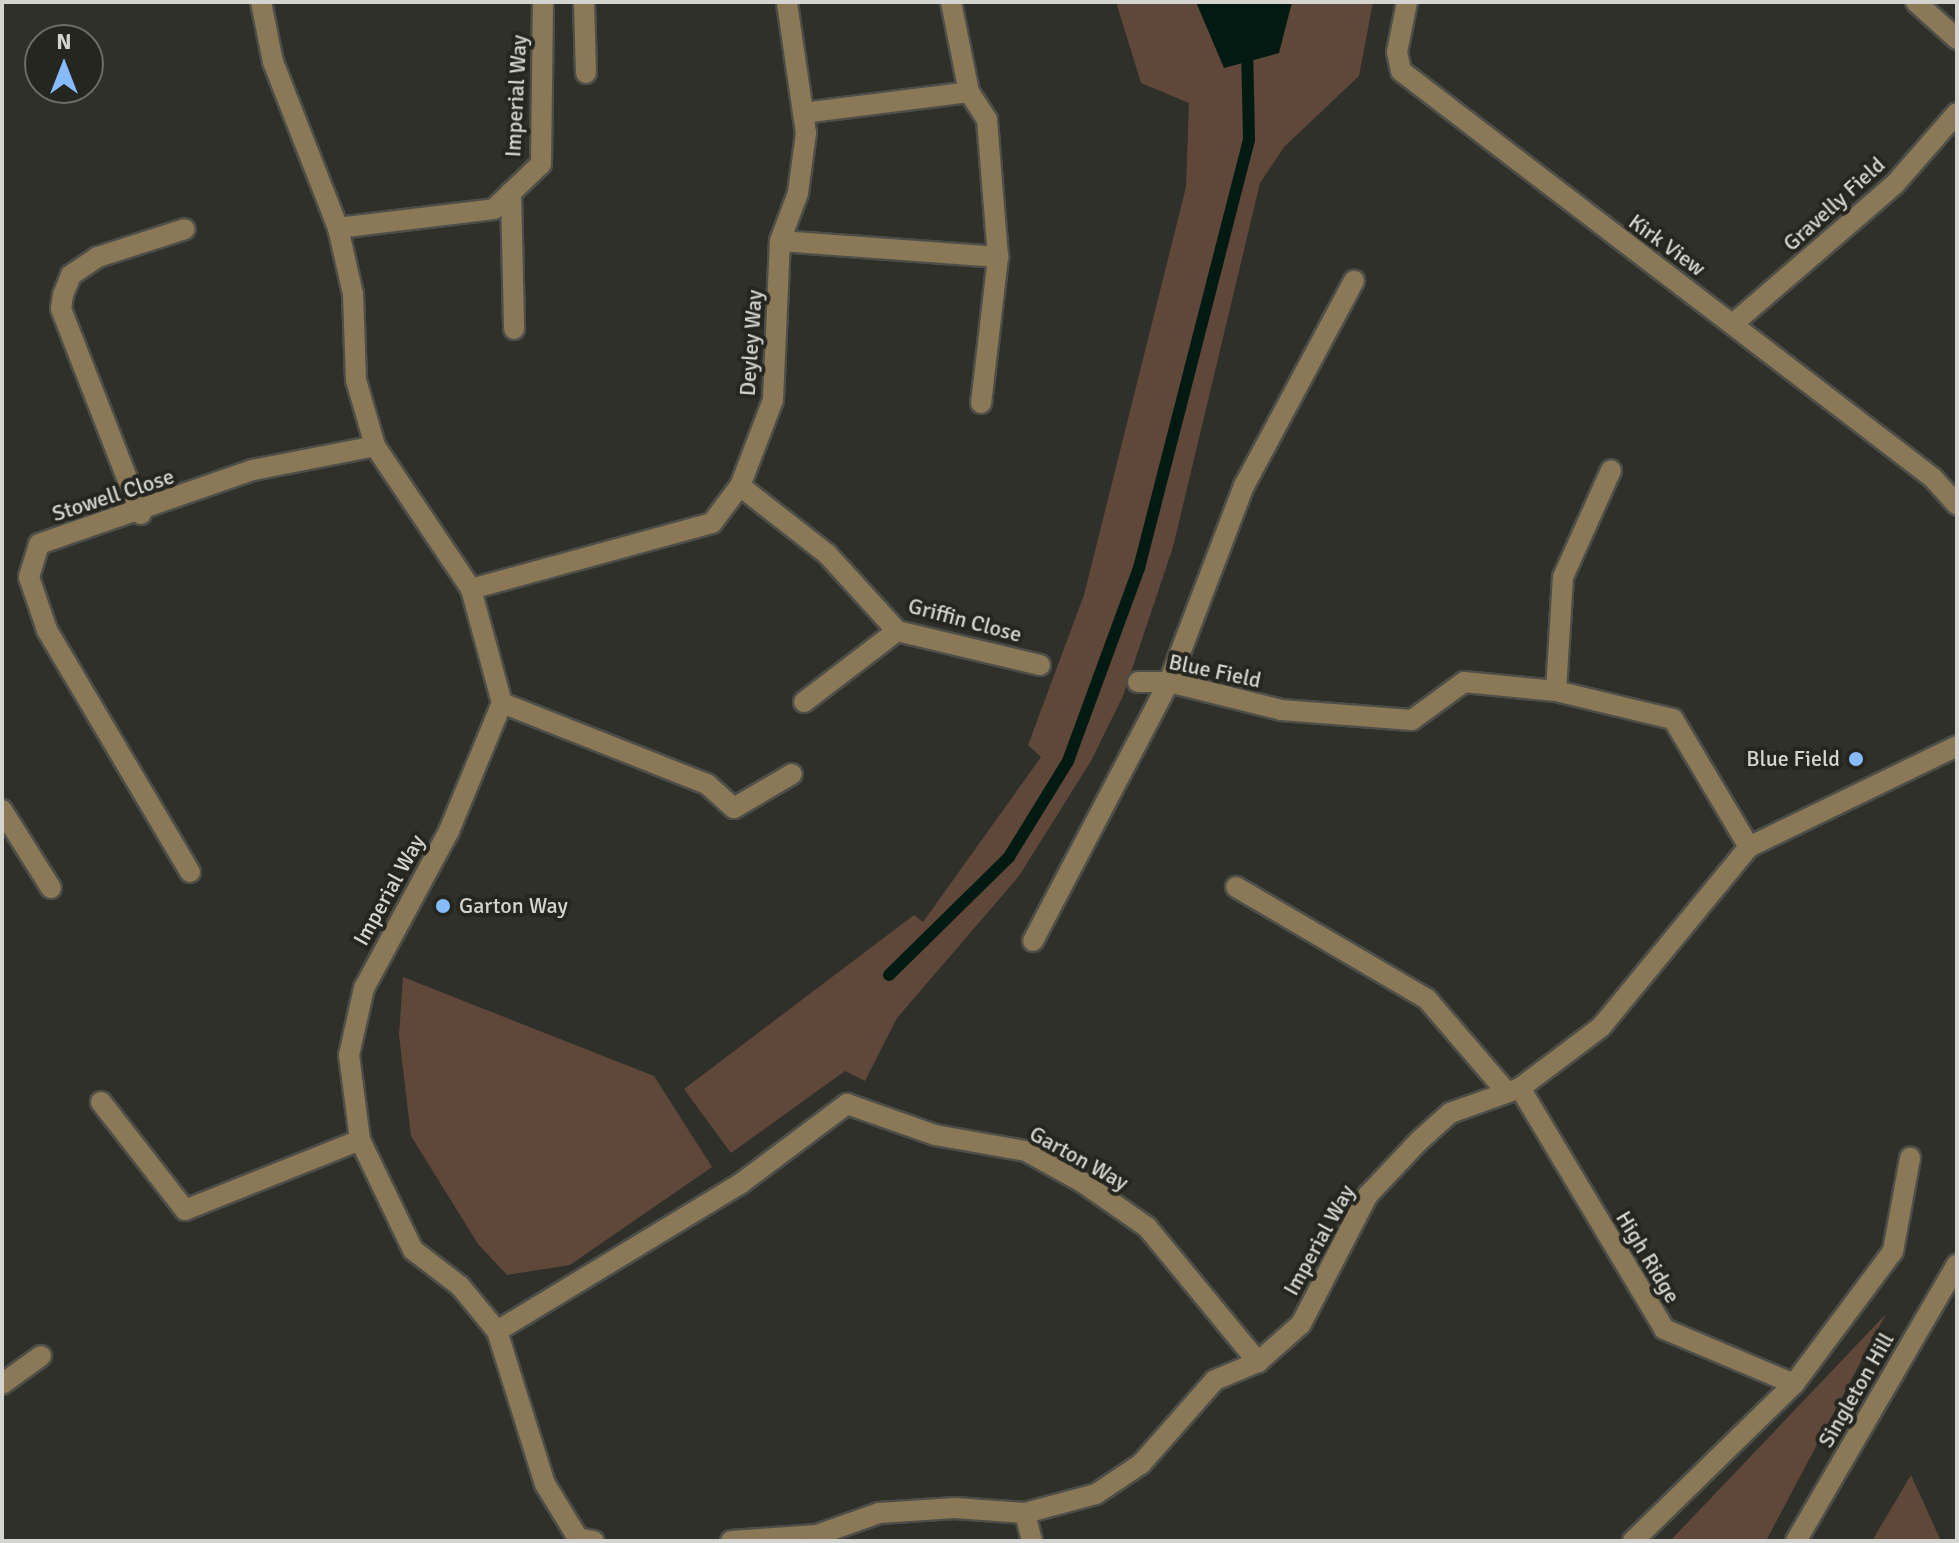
<!DOCTYPE html>
<html>
<head>
<meta charset="utf-8">
<style>
	body { margin:0 }
	#map { position:relative; width:1959px; height:1543px; overflow:hidden; background:#2f302a; font-family:Signika,sans-serif }
	div>[style] { position:absolute }
	.green>* { inset:0; background:#5f4739 }
	.water>* { inset:0; background:#031a12 }
	.stream>* { height:12px; margin:-6px; padding:0 6px; transform-origin:6px; border-radius:6px; background:#031a12 }
	.roads { filter:drop-shadow(2px 0 #4d4e48) drop-shadow(-2px 0 #4d4e48) drop-shadow(0 2px #4d4e48) drop-shadow(0 -2px #4d4e48) }
	.minor>* { height:20px; margin:-10px; padding:0 10px; transform-origin:10px; border-radius:10px; background:#8b7857 }
	.dots>* { width:22px; height:22px; translate:-50% -50%; box-sizing:border-box; border:4px solid #262620; border-radius:50% }
	span { translate:-50% -50%; white-space:nowrap; text-align:center; line-height:1.15; -webkit-text-stroke:8px #262620; paint-order:stroke }
	.street-label { font-size:22px; color:#d4d4d1 }
	.poi-label { font-size:22px; color:#d4d4d1 }
	.right { translate:-100% -50%; text-align:right }
	.left { translate:0 -50%; text-align:left }
	.frame { position:absolute; inset:0; border:4px solid #d4d4d1; pointer-events:none }
	.north { position:absolute; left:24px; top:24px; width:80px; height:80px; box-sizing:border-box; background:#262620; border:2px solid #6c6c67; border-radius:50%; rotate:0deg; font-size:22px; font-weight:700; line-height:32px; text-align:center; color:#d4d4d1 }
	.north::after { content:''; display:block; margin:auto; width:28px; height:36px; background:#87bbfb; clip-path:polygon(50% 0,100% 100%,50% 72%,0 100%) }
</style>
</head>
<body>
<div id="map">
	<div class="green">
		<div style="clip-path:polygon(1116px 2px,1373px 2px,1359px 76px,1284px 147px,1260px 183px,1173px 547px,1123px 696px,1091px 761px,1019px 876px,897px 1018px,865px 1081px,845px 1071px,731px 1153px,684px 1089px,914px 915px,923px 922px,1041px 757px,1028px 745px,1084px 595px,1186px 187px,1189px 103px,1141px 83px)"></div>
		<div style="clip-path:polygon(403px 977px,654px 1076px,712px 1167px,570px 1265px,507px 1275px,478px 1244px,411px 1136px,399px 1035px)"></div>
		<div style="clip-path:polygon(1886px 1314px,1766px 1541px,1670px 1541px)"></div>
		<div style="clip-path:polygon(1911px 1475px,1941px 1541px,1872px 1541px)"></div>
	</div>
	<div class="water">
		<div style="clip-path:polygon(1196px 2px,1292px 2px,1279px 53px,1224px 68px)"></div>
	</div>
	<div class="stream">
		<div style="left:889px;top:975px;width:168px;rotate:-44.5deg"></div>
		<div style="left:1009px;top:857px;width:113px;rotate:-58.4deg"></div>
		<div style="left:1068px;top:761px;width:206px;rotate:-69.8deg"></div>
		<div style="left:1139px;top:568px;width:442px;rotate:-75.6deg"></div>
		<div style="left:1249px;top:140px;width:92px;rotate:-91.2deg"></div>
	</div>
	<div class="roads">
		<div class="minor">
			<div style="left:261px;top:2px;width:61px;rotate:78.7deg"></div>
			<div style="left:273px;top:62px;width:178px;rotate:68.6deg"></div>
			<div style="left:338px;top:228px;width:68px;rotate:77.2deg"></div>
			<div style="left:353px;top:294px;width:86px;rotate:88deg"></div>
			<div style="left:356px;top:380px;width:69px;rotate:73.9deg"></div>
			<div style="left:375px;top:446px;width:172px;rotate:56.1deg"></div>
			<div style="left:471px;top:589px;width:118px;rotate:74.8deg"></div>
			<div style="left:502px;top:703px;width:139px;rotate:112.5deg"></div>
			<div style="left:449px;top:831px;width:179px;rotate:118.4deg"></div>
			<div style="left:364px;top:988px;width:69px;rotate:102.6deg"></div>
			<div style="left:349px;top:1055px;width:86px;rotate:82.6deg"></div>
			<div style="left:360px;top:1140px;width:122px;rotate:64.3deg"></div>
			<div style="left:413px;top:1250px;width:59px;rotate:37.5deg"></div>
			<div style="left:460px;top:1286px;width:58px;rotate:50.6deg"></div>
			<div style="left:497px;top:1331px;width:160px;rotate:72.6deg"></div>
			<div style="left:545px;top:1484px;width:63px;rotate:58.6deg"></div>
			<div style="left:578px;top:1538px;width:16px;rotate:11deg"></div>
			<div style="left:584px;top:2px;width:71px;rotate:88.4deg"></div>
			<div style="left:951px;top:2px;width:92px;rotate:78.7deg"></div>
			<div style="left:1407px;top:2px;width:51px;rotate:101.3deg"></div>
			<div style="left:1397px;top:52px;width:19px;rotate:78deg"></div>
			<div style="left:1401px;top:71px;width:670px;rotate:37.42deg"></div>
			<div style="left:1933px;top:478px;width:36px;rotate:48deg"></div>
			<div style="left:1916px;top:2px;width:55px;rotate:42.1deg"></div>
			<div style="left:803px;top:113px;width:167px;rotate:-7.2deg"></div>
			<div style="left:969px;top:92px;width:33px;rotate:57deg"></div>
			<div style="left:987px;top:120px;width:137px;rotate:85.4deg"></div>
			<div style="left:998px;top:257px;width:147px;rotate:96.6deg"></div>
			<div style="left:511px;top:192px;width:137px;rotate:88.7deg"></div>
			<div style="left:338px;top:228px;width:157px;rotate:-6.9deg"></div>
			<div style="left:494px;top:209px;width:65px;rotate:-43.8deg"></div>
			<div style="left:541px;top:164px;width:162px;rotate:-89.3deg"></div>
			<div style="left:780px;top:241px;width:219px;rotate:4.2deg"></div>
			<div style="left:1734px;top:323px;width:213px;rotate:-40.8deg"></div>
			<div style="left:1895px;top:184px;width:94px;rotate:-48.9deg"></div>
			<div style="left:740px;top:486px;width:110px;rotate:38deg"></div>
			<div style="left:827px;top:554px;width:104px;rotate:47.7deg"></div>
			<div style="left:897px;top:631px;width:147px;rotate:13.4deg"></div>
			<div style="left:141px;top:514px;width:220px;rotate:-111.3deg"></div>
			<div style="left:61px;top:309px;width:14px;rotate:-82deg"></div>
			<div style="left:63px;top:295px;width:22px;rotate:-68deg"></div>
			<div style="left:71px;top:275px;width:32px;rotate:-34deg"></div>
			<div style="left:98px;top:257px;width:91px;rotate:-17.8deg"></div>
			<div style="left:471px;top:589px;width:250px;rotate:-15.3deg"></div>
			<div style="left:712px;top:523px;width:46px;rotate:-52.9deg"></div>
			<div style="left:740px;top:486px;width:92px;rotate:-69deg"></div>
			<div style="left:773px;top:400px;width:159px;rotate:-87.5deg"></div>
			<div style="left:780px;top:241px;width:51px;rotate:-69.4deg"></div>
			<div style="left:798px;top:193px;width:61px;rotate:-82.4deg"></div>
			<div style="left:806px;top:133px;width:132px;rotate:-98.3deg"></div>
			<div style="left:1138px;top:682px;width:31px"></div>
			<div style="left:1169px;top:682px;width:115px;rotate:14deg"></div>
			<div style="left:1281px;top:710px;width:131px;rotate:4.4deg"></div>
			<div style="left:1412px;top:720px;width:64px;rotate:-36.2deg"></div>
			<div style="left:1464px;top:682px;width:92px;rotate:5.6deg"></div>
			<div style="left:1556px;top:691px;width:120px;rotate:13.5deg"></div>
			<div style="left:1673px;top:719px;width:149px;rotate:59.3deg"></div>
			<div style="left:1556px;top:691px;width:114px;rotate:-86.5deg"></div>
			<div style="left:1563px;top:577px;width:117px;rotate:-65.8deg"></div>
			<div style="left:804px;top:702px;width:117px;rotate:-37.4deg"></div>
			<div style="left:502px;top:703px;width:220px;rotate:21.6deg"></div>
			<div style="left:707px;top:784px;width:36px;rotate:42deg"></div>
			<div style="left:734px;top:808px;width:67px;rotate:-30.4deg"></div>
			<div style="left:2px;top:810px;width:92px;rotate:57.9deg"></div>
			<div style="left:190px;top:872px;width:281px;rotate:-120.6deg"></div>
			<div style="left:47px;top:630px;width:56px;rotate:-108.8deg"></div>
			<div style="left:29px;top:577px;width:34px;rotate:-73deg"></div>
			<div style="left:39px;top:544px;width:226px;rotate:-19.1deg"></div>
			<div style="left:253px;top:470px;width:124px;rotate:-11.1deg"></div>
			<div style="left:1236px;top:887px;width:221px;rotate:30.4deg"></div>
			<div style="left:1427px;top:999px;width:120px;rotate:49.4deg"></div>
			<div style="left:1033px;top:941px;width:293px;rotate:-62.3deg"></div>
			<div style="left:1169px;top:682px;width:210px;rotate:-69.1deg"></div>
			<div style="left:1244px;top:486px;width:233px;rotate:-61.8deg"></div>
			<div style="left:1520px;top:1088px;width:281px;rotate:59.1deg"></div>
			<div style="left:1664px;top:1329px;width:141px;rotate:22.9deg"></div>
			<div style="left:101px;top:1102px;width:137px;rotate:52.1deg"></div>
			<div style="left:185px;top:1210px;width:188px;rotate:-21.8deg"></div>
			<div style="left:497px;top:1331px;width:284px;rotate:-31.2deg"></div>
			<div style="left:740px;top:1184px;width:134px;rotate:-36.8deg"></div>
			<div style="left:847px;top:1104px;width:93px;rotate:19.4deg"></div>
			<div style="left:935px;top:1135px;width:92px;rotate:10deg"></div>
			<div style="left:1026px;top:1151px;width:64px;rotate:29deg"></div>
			<div style="left:1082px;top:1182px;width:79px;rotate:34.7deg"></div>
			<div style="left:1147px;top:1227px;width:175px;rotate:50.6deg"></div>
			<div style="left:2px;top:1384px;width:48px;rotate:-35.7deg"></div>
			<div style="left:1025px;top:1513px;width:29px;rotate:76deg"></div>
			<div style="left:731px;top:1541px;width:86px;rotate:-4deg"></div>
			<div style="left:817px;top:1535px;width:66px;rotate:-19.5deg"></div>
			<div style="left:879px;top:1513px;width:76px;rotate:-3.8deg"></div>
			<div style="left:955px;top:1508px;width:70px;rotate:4.1deg"></div>
			<div style="left:1025px;top:1513px;width:73px;rotate:-15deg"></div>
			<div style="left:1096px;top:1494px;width:54px;rotate:-33.7deg"></div>
			<div style="left:1141px;top:1464px;width:112px;rotate:-48.6deg"></div>
			<div style="left:1215px;top:1380px;width:47px;rotate:-22.7deg"></div>
			<div style="left:1258px;top:1362px;width:57px;rotate:-41.5deg"></div>
			<div style="left:1301px;top:1324px;width:145px;rotate:-62.6deg"></div>
			<div style="left:1368px;top:1195px;width:74px;rotate:-46.6deg"></div>
			<div style="left:1419px;top:1141px;width:42px;rotate:-42.1deg"></div>
			<div style="left:1450px;top:1113px;width:74px;rotate:-19.7deg"></div>
			<div style="left:1520px;top:1088px;width:101px;rotate:-37deg"></div>
			<div style="left:1601px;top:1027px;width:233px;rotate:-50.6deg"></div>
			<div style="left:1749px;top:847px;width:231px;rotate:-25.9deg"></div>
			<div style="left:1633px;top:1541px;width:225px;rotate:-44.3deg"></div>
			<div style="left:1794px;top:1384px;width:166px;rotate:-53.3deg"></div>
			<div style="left:1893px;top:1251px;width:95px;rotate:-79.6deg"></div>
			<div style="left:1796px;top:1541px;width:320px;rotate:-59.8deg"></div>
		</div>
	</div>
	<div class="dots">
		<div style="left:1856px;top:759px;background:#87bbfb"></div>
		<div style="left:443px;top:906px;background:#87bbfb"></div>
	</div>
	<div class="street-label">
		<span style="left:516px;top:96px;rotate:-87deg">Imperial Way</span>
		<span style="left:1834px;top:204px;rotate:-42deg">Gravelly Field</span>
		<span style="left:1667px;top:245px;rotate:36deg">Kirk View</span>
		<span style="left:751px;top:343px;rotate:-86deg">Deyley Way</span>
		<span style="left:113px;top:495px;rotate:-18deg">Stowell Close</span>
		<span style="left:965px;top:620px;rotate:15deg">Griffin Close</span>
		<span style="left:1215px;top:671px;rotate:12deg">Blue Field</span>
		<span style="left:389px;top:890px;rotate:-61deg">Imperial Way</span>
		<span style="left:1079px;top:1158px;rotate:29deg">Garton Way</span>
		<span style="left:1319px;top:1240px;rotate:-61deg">Imperial Way</span>
		<span style="left:1648px;top:1257px;rotate:59deg">High Ridge</span>
		<span style="left:1856px;top:1390px;rotate:-60deg">Singleton Hill</span>
	</div>
	<div class="poi-label">
		<span class="right" style="left:1840px;top:759px">Blue Field</span>
		<span class="left" style="left:459px;top:906px">Garton Way</span>
	</div>
	<div class="frame"></div>
	<div class="north">N</div>
</div>
</body>
</html>
